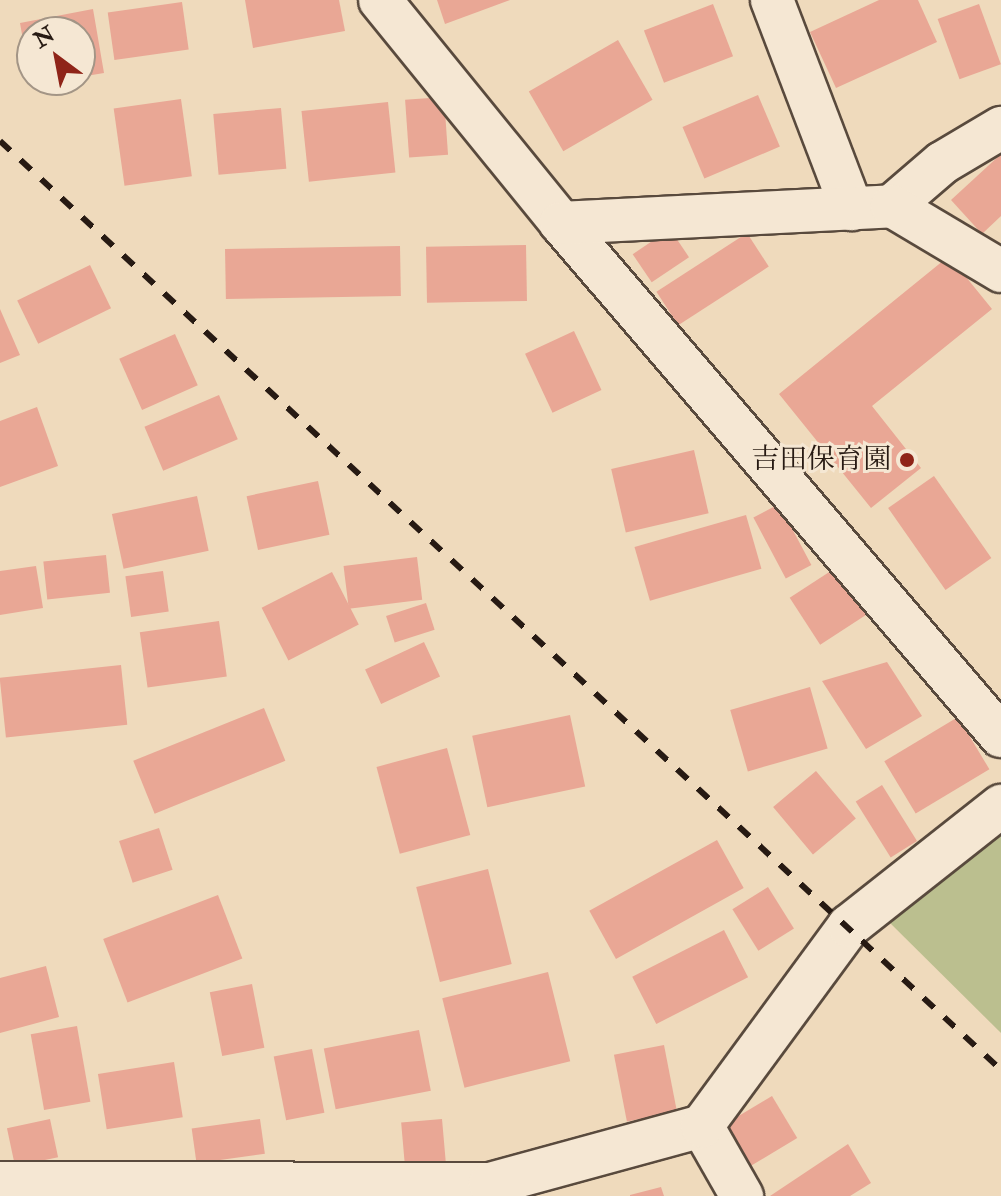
<!DOCTYPE html>
<html>
<head>
<meta charset="utf-8">
<style>
	body { margin:0 }
	#map { position:relative; width:1001px; height:1196px; overflow:hidden; background:#efdabc; font-family:"IM FELL Double Pica","Noto Serif JP",serif }
	div>[style] { position:absolute }
	.green>* { inset:0; background:#bbbf8f }
	.building>* { inset:0; background:#e9a795; transform-origin:0 0 }
	.roads { filter:drop-shadow(2px 0 #594a3d) drop-shadow(-2px 0 #594a3d) drop-shadow(0 2px #594a3d) drop-shadow(0 -2px #594a3d) }
	.street>* { height:42px; margin:-21px; padding:0 21px; transform-origin:21px; border-radius:21px; background:#f5e7d3 }
	.rail>* { height:6px; margin-top:-3px; transform-origin:0; background:repeating-linear-gradient(90deg,#271a13 0 14px,transparent 0 28px) }
	.dots>* { width:22px; height:22px; translate:-50% -50%; box-sizing:border-box; border:4px solid #f5e7d3; border-radius:50% }
	span { translate:-50% -50%; white-space:nowrap; text-align:center; line-height:1.15; -webkit-text-stroke:6px #f5e7d3; paint-order:stroke }
	.poi-label { font-size:28px; color:#271a13 }
	.right { translate:-100% -50%; text-align:right }
	.north { position:absolute; left:16px; top:16px; width:80px; height:80px; box-sizing:border-box; background:#f5e7d3; border:2px solid #a39586; border-radius:50%; rotate:328deg; font-size:22px; font-weight:700; line-height:32px; text-align:center; color:#271a13 }
	.north::after { content:''; display:block; margin:auto; width:28px; height:36px; background:#8f2418; clip-path:polygon(50% 0,100% 100%,50% 72%,0 100%) }
</style>
</head>
<body>
<div id="map">
	<div class="green">
		<div style="clip-path:polygon(1001px 836px,1001px 1033px,886px 919px)"></div>
	</div>
	<div class="building">
		<div style="clip-path:polygon(245px 0,339px 0,345px 31px,253px 48px)"></div>
		<div style="clip-path:polygon(437px 0,510px 0,445px 24px)"></div>
		<div style="clip-path:polygon(879px 0,918px 0,937px 42px,836px 88px,810px 32px)"></div>
		<div style="left:182px;top:2px;width:48px;height:75px;rotate:82deg"></div>
		<div style="left:713px;top:4px;width:56px;height:74px;rotate:69deg"></div>
		<div style="left:979px;top:4px;width:64px;height:44px;rotate:70deg"></div>
		<div style="clip-path:polygon(93px 9px,104px 73px,80px 77px,80px 32px,32px 32px,30px 80px,20px 23px)"></div>
		<div style="left:618px;top:40px;width:69px;height:103px;rotate:60deg"></div>
		<div style="left:758px;top:95px;width:56px;height:82px;rotate:67deg"></div>
		<div style="left:444px;top:97px;width:58px;height:39px;rotate:86deg"></div>
		<div style="left:181px;top:99px;width:78px;height:68px;rotate:82deg"></div>
		<div style="left:388px;top:102px;width:71px;height:87px;rotate:84deg"></div>
		<div style="left:281px;top:108px;width:61px;height:68px;rotate:85deg"></div>
		<div style="clip-path:polygon(1001px 154px,1001px 216px,982px 234px,951px 200px)"></div>
		<div style="left:670px;top:229px;width:34px;height:45px;rotate:56deg"></div>
		<div style="left:747px;top:233px;width:40px;height:108px;rotate:57deg"></div>
		<div style="left:526px;top:245px;width:56px;height:100px;rotate:89deg"></div>
		<div style="left:400px;top:246px;width:50px;height:175px;rotate:89deg"></div>
		<div style="clip-path:polygon(949px 256px,992px 309px,872px 406px,921px 468px,871px 508px,779px 394px)"></div>
		<div style="left:90px;top:265px;width:48px;height:81px;rotate:64deg"></div>
		<div style="clip-path:polygon(0 309px,20px 355px,0 363px)"></div>
		<div style="left:574px;top:331px;width:65px;height:54px;rotate:65deg"></div>
		<div style="left:175px;top:334px;width:56px;height:61px;rotate:66deg"></div>
		<div style="left:219px;top:395px;width:48px;height:81px;rotate:67deg"></div>
		<div style="clip-path:polygon(37px 407px,58px 466px,0 487px,0 421px)"></div>
		<div style="left:694px;top:450px;width:65px;height:85px;rotate:77deg"></div>
		<div style="left:934px;top:476px;width:100px;height:56px;rotate:55deg"></div>
		<div style="left:318px;top:481px;width:55px;height:73px;rotate:78deg"></div>
		<div style="left:197px;top:496px;width:56px;height:87px;rotate:78deg"></div>
		<div style="left:779px;top:504px;width:69px;height:29px;rotate:62deg"></div>
		<div style="left:746px;top:515px;width:56px;height:116px;rotate:74deg"></div>
		<div style="left:106px;top:555px;width:38px;height:63px;rotate:84deg"></div>
		<div style="left:417px;top:557px;width:43px;height:74px;rotate:83deg"></div>
		<div style="left:840px;top:565px;width:56px;height:60px;rotate:57deg"></div>
		<div style="clip-path:polygon(36px 566px,43px 608px,0 615px,0 571px)"></div>
		<div style="left:163px;top:571px;width:41px;height:38px;rotate:82deg"></div>
		<div style="left:332px;top:572px;width:59px;height:79px;rotate:63deg"></div>
		<div style="left:426px;top:603px;width:28px;height:42px;rotate:72deg"></div>
		<div style="left:219px;top:621px;width:56px;height:80px;rotate:82deg"></div>
		<div style="left:424px;top:642px;width:38px;height:65px;rotate:65deg"></div>
		<div style="clip-path:polygon(887px 662px,922px 716px,866px 749px,822px 681px)"></div>
		<div style="left:121px;top:665px;width:60px;height:122px;rotate:84deg"></div>
		<div style="left:810px;top:687px;width:64px;height:83px;rotate:74deg"></div>
		<div style="left:264px;top:708px;width:57px;height:141px;rotate:68deg"></div>
		<div style="left:570px;top:715px;width:73px;height:100px;rotate:78deg"></div>
		<div style="left:958px;top:717px;width:61px;height:86px;rotate:59deg"></div>
		<div style="left:447px;top:748px;width:90px;height:73px;rotate:75deg"></div>
		<div style="left:816px;top:771px;width:62px;height:56px;rotate:50deg"></div>
		<div style="left:882px;top:785px;width:66px;height:31px;rotate:58deg"></div>
		<div style="left:159px;top:828px;width:44px;height:42px;rotate:72deg"></div>
		<div style="left:717px;top:840px;width:55px;height:146px;rotate:61deg"></div>
		<div style="left:488px;top:869px;width:98px;height:74px;rotate:76deg"></div>
		<div style="left:768px;top:887px;width:49px;height:42px;rotate:58deg"></div>
		<div style="left:218px;top:895px;width:68px;height:123px;rotate:69deg"></div>
		<div style="left:724px;top:930px;width:53px;height:103px;rotate:63deg"></div>
		<div style="clip-path:polygon(46px 966px,59px 1017px,0 1033px,0 978px)"></div>
		<div style="left:548px;top:972px;width:92px;height:109px;rotate:76deg"></div>
		<div style="left:252px;top:984px;width:65px;height:43px;rotate:79deg"></div>
		<div style="left:77px;top:1026px;width:77px;height:47px;rotate:80deg"></div>
		<div style="left:419px;top:1030px;width:62px;height:97px;rotate:79deg"></div>
		<div style="left:664px;top:1045px;width:68px;height:51px;rotate:79deg"></div>
		<div style="left:312px;top:1049px;width:65px;height:39px;rotate:79deg"></div>
		<div style="left:174px;top:1062px;width:56px;height:77px;rotate:81deg"></div>
		<div style="left:772px;top:1096px;width:49px;height:57px;rotate:59deg"></div>
		<div style="left:50px;top:1119px;width:39px;height:44px;rotate:78deg"></div>
		<div style="left:260px;top:1119px;width:35px;height:69px;rotate:82deg"></div>
		<div style="left:442px;top:1119px;width:44px;height:41px;rotate:85deg"></div>
		<div style="clip-path:polygon(848px 1144px,871px 1183px,850px 1196px,770px 1196px)"></div>
		<div style="clip-path:polygon(661px 1187px,664px 1196px,630px 1196px,630px 1195px)"></div>
	</div>
	<div class="roads">
		<div class="street">
			<div style="left:380px;top:0;width:287px;rotate:50.9deg"></div>
			<div style="left:561px;top:223px;width:676px;rotate:49.38deg"></div>
			<div style="left:772px;top:0;width:224px;rotate:69.1deg"></div>
			<div style="left:892px;top:206px;width:66px;rotate:-40.7deg"></div>
			<div style="left:942px;top:163px;width:69px;rotate:-30.7deg"></div>
			<div style="left:561px;top:223px;width:331px;rotate:-2.9deg"></div>
			<div style="left:892px;top:206px;width:127px;rotate:30.8deg"></div>
			<div style="left:702px;top:1126px;width:81px;rotate:60.3deg"></div>
			<div style="left:0;top:1183px;width:490px;rotate:0.1deg"></div>
			<div style="left:490px;top:1184px;width:220px;rotate:-15.3deg"></div>
			<div style="left:702px;top:1126px;width:248px;rotate:-53.7deg"></div>
			<div style="left:849px;top:926px;width:194px;rotate:-38.3deg"></div>
		</div>
	</div>
	<div class="rail">
		<div style="left:0;top:141px;width:1366px;rotate:42.86deg"></div>
	</div>
	<div class="dots">
		<div style="left:907px;top:460px;background:#8f2418"></div>
	</div>
	<div class="poi-label">
		<span class="right" style="left:891px;top:460px">吉田保育園</span>
	</div>
	<div class="north">N</div>
</div>
</body>
</html>
